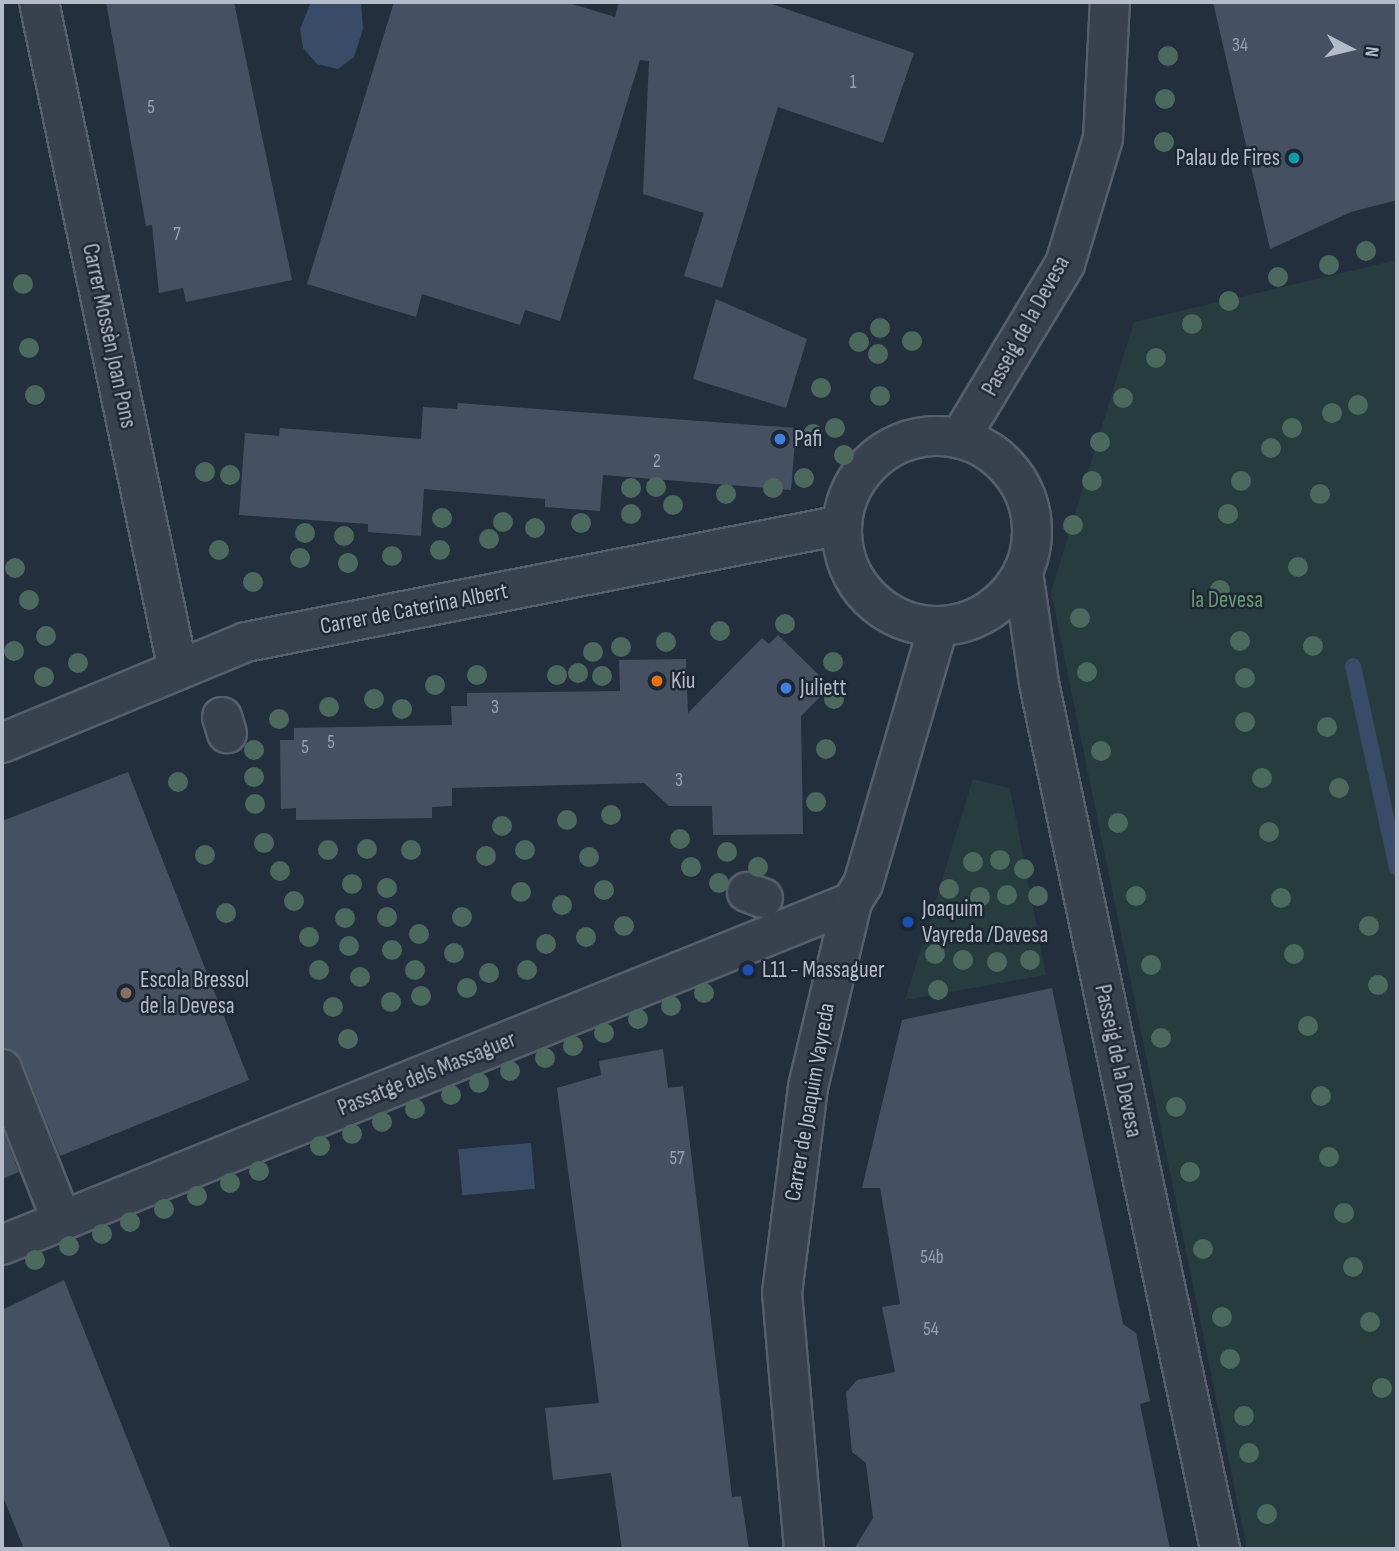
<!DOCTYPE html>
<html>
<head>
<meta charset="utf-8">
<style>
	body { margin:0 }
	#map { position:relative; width:1399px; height:1551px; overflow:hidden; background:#242f3e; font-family:"Sofia Sans Condensed",sans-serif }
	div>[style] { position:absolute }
	.green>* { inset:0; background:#263c3f }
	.water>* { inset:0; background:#394c67; transform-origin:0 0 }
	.stream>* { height:16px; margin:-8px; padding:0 8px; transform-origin:8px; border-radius:8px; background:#394c67 }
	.building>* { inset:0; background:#455162 }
	.roads { filter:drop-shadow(2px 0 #565f6c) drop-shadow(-2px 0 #565f6c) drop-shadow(0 2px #565f6c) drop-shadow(0 -2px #565f6c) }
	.minor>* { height:38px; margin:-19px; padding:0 19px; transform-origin:19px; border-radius:19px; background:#38414e }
	.minor>.ring { margin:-19px; padding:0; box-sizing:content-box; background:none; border:38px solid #38414e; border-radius:50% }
	.trees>* { width:20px; height:20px; margin:-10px; border-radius:50%; background:#4b6a5d }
	.dots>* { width:19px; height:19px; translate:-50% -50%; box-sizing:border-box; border:4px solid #1d2633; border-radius:50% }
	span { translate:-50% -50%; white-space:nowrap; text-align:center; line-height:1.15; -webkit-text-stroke:5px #1d2633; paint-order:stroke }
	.number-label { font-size:19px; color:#98a1af }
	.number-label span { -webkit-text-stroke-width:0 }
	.poi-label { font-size:23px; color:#b4bcc9 }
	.right { translate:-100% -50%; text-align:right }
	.left { translate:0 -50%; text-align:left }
	.street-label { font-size:23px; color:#b4bcc9 }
	.park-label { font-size:23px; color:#6b9a76 }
	.frame { position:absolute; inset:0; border:4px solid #b4bcc9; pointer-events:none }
	.north { position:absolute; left:1315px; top:14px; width:70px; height:70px; -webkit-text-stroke:5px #1d2633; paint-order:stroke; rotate:97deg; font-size:19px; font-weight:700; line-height:28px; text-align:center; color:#b4bcc9 }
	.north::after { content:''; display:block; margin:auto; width:24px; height:32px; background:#b4bcc9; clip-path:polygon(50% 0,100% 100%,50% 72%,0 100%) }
</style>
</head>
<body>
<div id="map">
	<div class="green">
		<div style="clip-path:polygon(1397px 260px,1397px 1549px,1247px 1549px,1051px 592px,1134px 322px)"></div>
		<div style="clip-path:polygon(973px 779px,1010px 788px,1046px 975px,905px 1000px)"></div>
	</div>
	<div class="water">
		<div style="clip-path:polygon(311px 2px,361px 2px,363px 29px,354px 57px,338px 69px,317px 64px,303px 48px,300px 29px)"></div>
		<div style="left:531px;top:1143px;width:46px;height:73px;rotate:85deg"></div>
	</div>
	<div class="stream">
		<div style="left:1353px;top:666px;width:206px;rotate:77.7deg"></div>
	</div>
	<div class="building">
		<div style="clip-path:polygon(106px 2px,234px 2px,292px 280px,186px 302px,183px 288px,159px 293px,152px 225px,146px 226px)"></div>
		<div style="clip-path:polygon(394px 2px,566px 2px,615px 17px,619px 2px,766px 2px,914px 53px,883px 143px,778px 107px,722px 288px,684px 276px,704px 213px,643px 194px,649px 61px,640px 60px,560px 321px,525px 310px,520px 325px,422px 294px,416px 317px,307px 284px)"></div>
		<div style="clip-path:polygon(1213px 2px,1397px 2px,1397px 200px,1351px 212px,1270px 249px)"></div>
		<div style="clip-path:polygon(716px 299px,807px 339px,786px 408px,693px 379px)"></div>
		<div style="clip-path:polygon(458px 403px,796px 428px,791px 490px,603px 475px,600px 511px,545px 507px,545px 499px,424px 489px,421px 536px,368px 532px,368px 524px,239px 515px,245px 433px,279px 436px,280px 428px,421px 439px,423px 407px,457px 409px)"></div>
		<div style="clip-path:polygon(778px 635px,822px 678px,813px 688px,821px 696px,801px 716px,803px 834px,713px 835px,712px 806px,669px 806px,644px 783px,452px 788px,452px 806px,432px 807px,432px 818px,296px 820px,296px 808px,281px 809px,280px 740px,294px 740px,294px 728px,452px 725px,451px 706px,467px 706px,467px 693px,620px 691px,619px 660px,686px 659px,688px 713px,762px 638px,769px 644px)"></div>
		<div style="clip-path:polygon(128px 772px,249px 1080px,60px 1156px,22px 1061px,2px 1048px,2px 821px)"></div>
		<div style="clip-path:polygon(1052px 988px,1123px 1324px,1136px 1333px,1150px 1401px,1140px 1404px,1170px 1549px,854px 1549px,873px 1518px,866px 1463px,852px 1452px,846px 1393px,857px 1380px,895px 1372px,882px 1307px,900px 1304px,880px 1188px,862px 1188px,902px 1020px)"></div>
		<div style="clip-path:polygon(663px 1049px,668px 1088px,683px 1086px,732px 1497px,741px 1496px,749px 1549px,622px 1549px,611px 1473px,553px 1480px,545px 1408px,599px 1403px,557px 1088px,601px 1075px,599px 1061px)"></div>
		<div style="clip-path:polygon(2px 1128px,19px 1172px,2px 1179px)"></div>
		<div style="clip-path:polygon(64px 1280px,171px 1549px,24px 1549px,2px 1494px,2px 1310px)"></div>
	</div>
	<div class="roads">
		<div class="minor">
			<div style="left:39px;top:2px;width:682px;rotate:78.25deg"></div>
			<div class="ring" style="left:842px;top:436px;width:152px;height:152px"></div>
			<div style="left:960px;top:438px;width:203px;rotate:-58.9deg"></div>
			<div style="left:1065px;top:264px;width:132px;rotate:-73.2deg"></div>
			<div style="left:1103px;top:138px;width:136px;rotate:-87.1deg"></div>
			<div style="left:1023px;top:572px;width:112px;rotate:81.8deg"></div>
			<div style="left:1039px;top:683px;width:885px;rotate:78.19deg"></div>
			<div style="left:222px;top:717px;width:17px;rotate:73deg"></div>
			<div style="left:2px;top:743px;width:264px;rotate:-22.5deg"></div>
			<div style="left:246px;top:642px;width:607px;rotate:-11.11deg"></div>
			<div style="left:747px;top:892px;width:17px;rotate:21deg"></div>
			<div style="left:2px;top:1069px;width:163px;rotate:68.5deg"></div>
			<div style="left:2px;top:1245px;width:917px;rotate:-21.98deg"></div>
			<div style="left:804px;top:1549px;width:257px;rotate:-94.9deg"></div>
			<div style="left:782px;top:1293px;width:208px;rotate:-82.8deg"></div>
			<div style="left:808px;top:1087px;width:190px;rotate:-76.6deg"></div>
			<div style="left:852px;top:902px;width:21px;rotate:-59deg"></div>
			<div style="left:863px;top:884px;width:268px;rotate:-73.7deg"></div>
		</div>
	</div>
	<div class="trees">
		<div style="left:1168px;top:56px"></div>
		<div style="left:1165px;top:99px"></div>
		<div style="left:1164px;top:142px"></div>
		<div style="left:1366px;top:251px"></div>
		<div style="left:1329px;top:265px"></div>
		<div style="left:1278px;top:277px"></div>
		<div style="left:23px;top:284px"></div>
		<div style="left:1229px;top:301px"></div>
		<div style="left:1192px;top:324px"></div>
		<div style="left:880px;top:328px"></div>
		<div style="left:912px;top:341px"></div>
		<div style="left:859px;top:342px"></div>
		<div style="left:29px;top:348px"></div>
		<div style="left:878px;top:354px"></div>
		<div style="left:1156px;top:358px"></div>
		<div style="left:821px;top:388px"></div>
		<div style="left:35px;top:395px"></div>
		<div style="left:880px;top:396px"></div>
		<div style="left:1123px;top:398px"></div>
		<div style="left:1358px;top:405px"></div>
		<div style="left:1332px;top:413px"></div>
		<div style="left:835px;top:428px"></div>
		<div style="left:1292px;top:428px"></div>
		<div style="left:813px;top:434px"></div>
		<div style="left:1100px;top:442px"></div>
		<div style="left:1271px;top:448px"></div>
		<div style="left:844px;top:455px"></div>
		<div style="left:205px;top:472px"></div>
		<div style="left:230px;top:475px"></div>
		<div style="left:804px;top:478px"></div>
		<div style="left:1092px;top:481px"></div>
		<div style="left:1241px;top:481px"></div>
		<div style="left:656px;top:487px"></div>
		<div style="left:631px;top:488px"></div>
		<div style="left:773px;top:488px"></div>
		<div style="left:726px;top:494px"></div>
		<div style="left:1320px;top:494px"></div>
		<div style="left:673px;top:505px"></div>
		<div style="left:631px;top:514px"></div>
		<div style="left:1228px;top:514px"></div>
		<div style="left:442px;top:518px"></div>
		<div style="left:503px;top:522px"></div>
		<div style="left:581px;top:523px"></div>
		<div style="left:1073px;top:525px"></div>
		<div style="left:535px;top:528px"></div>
		<div style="left:305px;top:533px"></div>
		<div style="left:344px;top:536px"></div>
		<div style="left:489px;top:539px"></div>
		<div style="left:219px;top:550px"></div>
		<div style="left:440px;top:550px"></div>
		<div style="left:392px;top:556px"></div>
		<div style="left:300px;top:558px"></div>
		<div style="left:348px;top:563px"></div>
		<div style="left:1298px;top:567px"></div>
		<div style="left:15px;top:568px"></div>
		<div style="left:253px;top:582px"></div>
		<div style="left:1220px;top:590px"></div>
		<div style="left:29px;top:600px"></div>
		<div style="left:1080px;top:618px"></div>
		<div style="left:785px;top:624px"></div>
		<div style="left:720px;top:631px"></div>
		<div style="left:46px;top:636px"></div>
		<div style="left:1240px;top:641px"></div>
		<div style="left:666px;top:642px"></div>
		<div style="left:1313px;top:646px"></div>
		<div style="left:621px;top:647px"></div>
		<div style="left:14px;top:651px"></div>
		<div style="left:593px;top:652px"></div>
		<div style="left:833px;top:662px"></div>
		<div style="left:78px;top:663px"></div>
		<div style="left:1087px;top:672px"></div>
		<div style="left:578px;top:673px"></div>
		<div style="left:477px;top:675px"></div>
		<div style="left:557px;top:675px"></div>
		<div style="left:602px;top:676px"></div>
		<div style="left:44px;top:677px"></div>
		<div style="left:1245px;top:678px"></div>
		<div style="left:435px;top:685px"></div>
		<div style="left:374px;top:699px"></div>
		<div style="left:834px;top:699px"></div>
		<div style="left:329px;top:707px"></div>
		<div style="left:402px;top:709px"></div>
		<div style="left:279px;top:719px"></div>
		<div style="left:1245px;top:722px"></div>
		<div style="left:1327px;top:727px"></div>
		<div style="left:826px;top:749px"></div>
		<div style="left:254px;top:750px"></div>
		<div style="left:1101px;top:751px"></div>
		<div style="left:254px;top:777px"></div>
		<div style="left:1262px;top:778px"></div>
		<div style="left:178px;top:782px"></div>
		<div style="left:1339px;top:788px"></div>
		<div style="left:816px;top:802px"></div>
		<div style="left:255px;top:804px"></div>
		<div style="left:611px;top:815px"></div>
		<div style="left:567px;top:820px"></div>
		<div style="left:1118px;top:823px"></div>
		<div style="left:502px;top:826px"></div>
		<div style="left:1269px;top:832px"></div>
		<div style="left:680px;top:839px"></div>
		<div style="left:264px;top:843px"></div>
		<div style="left:367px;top:849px"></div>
		<div style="left:328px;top:850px"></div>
		<div style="left:411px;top:850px"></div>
		<div style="left:525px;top:850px"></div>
		<div style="left:727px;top:852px"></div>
		<div style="left:205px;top:855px"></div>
		<div style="left:486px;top:856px"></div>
		<div style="left:589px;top:857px"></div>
		<div style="left:1000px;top:860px"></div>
		<div style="left:973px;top:862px"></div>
		<div style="left:691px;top:867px"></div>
		<div style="left:758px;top:867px"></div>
		<div style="left:1024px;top:869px"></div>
		<div style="left:280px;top:871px"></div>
		<div style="left:719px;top:883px"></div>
		<div style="left:352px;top:884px"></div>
		<div style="left:387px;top:888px"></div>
		<div style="left:949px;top:889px"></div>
		<div style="left:604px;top:890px"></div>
		<div style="left:521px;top:892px"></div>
		<div style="left:1007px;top:895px"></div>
		<div style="left:1038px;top:896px"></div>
		<div style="left:1136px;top:896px"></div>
		<div style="left:980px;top:897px"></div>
		<div style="left:1281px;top:898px"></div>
		<div style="left:294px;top:901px"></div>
		<div style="left:562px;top:905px"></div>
		<div style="left:226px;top:913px"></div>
		<div style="left:387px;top:917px"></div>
		<div style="left:462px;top:917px"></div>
		<div style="left:345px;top:918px"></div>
		<div style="left:624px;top:926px"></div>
		<div style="left:1369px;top:926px"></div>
		<div style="left:419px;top:934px"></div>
		<div style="left:309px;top:937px"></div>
		<div style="left:586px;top:937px"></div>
		<div style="left:546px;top:944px"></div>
		<div style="left:349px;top:946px"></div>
		<div style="left:392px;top:950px"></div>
		<div style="left:454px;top:953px"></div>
		<div style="left:935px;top:954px"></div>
		<div style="left:1294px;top:954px"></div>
		<div style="left:963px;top:960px"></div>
		<div style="left:1030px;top:960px"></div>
		<div style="left:997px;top:962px"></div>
		<div style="left:1151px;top:965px"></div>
		<div style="left:319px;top:970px"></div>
		<div style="left:415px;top:970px"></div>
		<div style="left:527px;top:970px"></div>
		<div style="left:489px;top:973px"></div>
		<div style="left:360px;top:977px"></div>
		<div style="left:1378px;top:985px"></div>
		<div style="left:467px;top:988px"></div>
		<div style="left:938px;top:990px"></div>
		<div style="left:704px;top:993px"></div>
		<div style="left:421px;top:996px"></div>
		<div style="left:391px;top:1002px"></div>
		<div style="left:671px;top:1006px"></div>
		<div style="left:333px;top:1007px"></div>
		<div style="left:638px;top:1019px"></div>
		<div style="left:1308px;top:1026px"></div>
		<div style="left:604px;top:1033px"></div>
		<div style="left:1161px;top:1038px"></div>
		<div style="left:348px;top:1039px"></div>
		<div style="left:573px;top:1046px"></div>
		<div style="left:545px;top:1058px"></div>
		<div style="left:510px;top:1071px"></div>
		<div style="left:479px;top:1083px"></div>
		<div style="left:451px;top:1095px"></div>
		<div style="left:1321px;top:1096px"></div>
		<div style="left:1176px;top:1107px"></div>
		<div style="left:415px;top:1109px"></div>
		<div style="left:382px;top:1122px"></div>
		<div style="left:352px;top:1134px"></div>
		<div style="left:320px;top:1146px"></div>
		<div style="left:1329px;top:1157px"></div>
		<div style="left:259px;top:1171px"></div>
		<div style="left:1190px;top:1172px"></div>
		<div style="left:230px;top:1183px"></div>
		<div style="left:197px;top:1196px"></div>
		<div style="left:164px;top:1209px"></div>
		<div style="left:1344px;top:1213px"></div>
		<div style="left:130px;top:1222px"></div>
		<div style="left:102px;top:1234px"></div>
		<div style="left:69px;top:1246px"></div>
		<div style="left:1203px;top:1249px"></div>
		<div style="left:35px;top:1260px"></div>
		<div style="left:1353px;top:1267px"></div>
		<div style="left:1222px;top:1317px"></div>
		<div style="left:1370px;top:1322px"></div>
		<div style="left:1230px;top:1359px"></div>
		<div style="left:1382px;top:1388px"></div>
		<div style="left:1244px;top:1416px"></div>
		<div style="left:1249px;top:1453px"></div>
		<div style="left:1267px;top:1514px"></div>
	</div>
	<div class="dots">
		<div style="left:1294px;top:158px;background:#0f9aa8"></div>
		<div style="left:780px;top:439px;background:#3f7fe0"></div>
		<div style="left:657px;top:681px;background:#e8710a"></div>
		<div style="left:786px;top:688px;background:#3f7fe0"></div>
		<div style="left:908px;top:922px;background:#1a4fb4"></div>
		<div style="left:748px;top:970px;background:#1a4fb4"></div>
		<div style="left:126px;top:993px;background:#8d6e63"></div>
	</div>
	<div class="number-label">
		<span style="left:1240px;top:46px">34</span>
		<span style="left:853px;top:83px">1</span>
		<span style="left:151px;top:108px">5</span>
		<span style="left:177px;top:235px">7</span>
		<span style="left:657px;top:462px">2</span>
		<span style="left:495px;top:708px">3</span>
		<span style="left:331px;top:743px">5</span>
		<span style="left:305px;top:748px">5</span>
		<span style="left:679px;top:781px">3</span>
		<span style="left:677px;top:1159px">57</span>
		<span style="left:932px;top:1258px">54b</span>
		<span style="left:931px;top:1330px">54</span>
	</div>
	<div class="poi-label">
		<span class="right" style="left:1280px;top:158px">Palau de Fires</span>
		<span class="left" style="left:794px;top:439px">Pafi</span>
		<span class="left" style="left:671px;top:681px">Kiu</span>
		<span class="left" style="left:800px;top:688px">Juliett</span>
		<span class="left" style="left:922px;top:922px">Joaquim<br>Vayreda /Davesa</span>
		<span class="left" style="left:762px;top:970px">L11 - Massaguer</span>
		<span class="left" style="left:140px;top:993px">Escola Bressol<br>de la Devesa</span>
	</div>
	<div class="street-label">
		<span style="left:1026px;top:326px;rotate:-61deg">Passeig de la Devesa</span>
		<span style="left:109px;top:336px;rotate:78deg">Carrer Mossèn Joan Pons</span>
		<span style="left:414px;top:609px;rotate:-11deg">Carrer de Caterina Albert</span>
		<span style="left:1118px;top:1061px;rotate:78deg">Passeig de la Devesa</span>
		<span style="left:427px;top:1074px;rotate:-22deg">Passatge dels Massaguer</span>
		<span style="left:810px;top:1102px;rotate:-80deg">Carrer de Joaquim Vayreda</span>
	</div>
	<div class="park-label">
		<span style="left:1227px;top:600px">la Devesa</span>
	</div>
	<div class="frame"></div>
	<div class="north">N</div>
</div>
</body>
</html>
